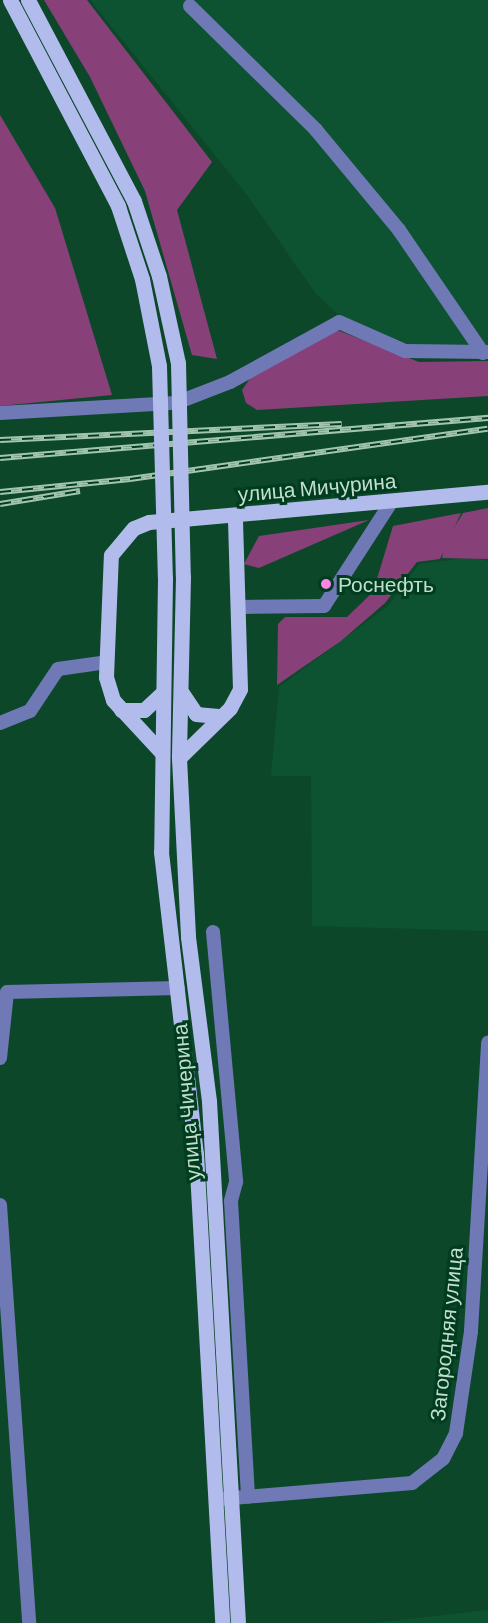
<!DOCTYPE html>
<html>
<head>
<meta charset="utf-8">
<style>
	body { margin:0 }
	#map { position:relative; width:488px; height:1623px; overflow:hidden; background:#0d472a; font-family:Barlow,sans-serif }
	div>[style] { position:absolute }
	.built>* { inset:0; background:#0d5231 }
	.green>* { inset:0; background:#884079 }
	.minor>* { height:14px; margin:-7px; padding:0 7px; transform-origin:7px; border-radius:7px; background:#6f79b5 }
	.major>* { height:15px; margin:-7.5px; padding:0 7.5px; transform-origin:7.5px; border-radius:7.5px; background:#b2bcec }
	.rail>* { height:6px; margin-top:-3px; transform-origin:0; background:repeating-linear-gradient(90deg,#003c20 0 11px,#a3c5b0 0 22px); box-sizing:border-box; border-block:2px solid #a3c5b0 }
	.major-bridge>* { height:15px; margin:-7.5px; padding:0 7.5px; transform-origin:7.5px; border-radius:7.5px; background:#b2bcec }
	.dots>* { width:16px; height:16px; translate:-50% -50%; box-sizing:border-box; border:3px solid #003c20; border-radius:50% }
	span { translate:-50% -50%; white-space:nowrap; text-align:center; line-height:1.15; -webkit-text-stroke:6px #003c20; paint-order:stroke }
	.street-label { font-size:21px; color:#c3dfcc }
	.poi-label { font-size:21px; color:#c3dfcc }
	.left { translate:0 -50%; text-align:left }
</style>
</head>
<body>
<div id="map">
	<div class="built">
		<div style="clip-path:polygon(90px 0,488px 0,488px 348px,418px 348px,341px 317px,316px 294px,247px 195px)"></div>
		<div style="clip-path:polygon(474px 557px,488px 561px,488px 931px,312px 926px,311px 776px,271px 776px,279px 687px,388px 606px,419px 564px)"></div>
		<div style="clip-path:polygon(488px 1610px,488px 1623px,373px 1623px)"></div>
	</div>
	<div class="green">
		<div style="clip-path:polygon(44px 0,87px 0,212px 162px,177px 210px,217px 359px,192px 355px,145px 191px,90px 77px)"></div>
		<div style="clip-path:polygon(0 115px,55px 208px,112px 395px,0 406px)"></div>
		<div style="clip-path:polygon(337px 330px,419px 362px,488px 361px,488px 396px,257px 410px,246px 403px,242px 390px,251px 377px)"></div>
		<div style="clip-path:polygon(488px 508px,488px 559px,442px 558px,444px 544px,463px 513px)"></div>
		<div style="clip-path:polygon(461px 513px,440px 559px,417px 562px,385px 603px,341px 641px,277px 685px,278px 624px,285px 617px,347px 617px,373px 592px,393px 526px)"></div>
		<div style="clip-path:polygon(369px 520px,259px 568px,244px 564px,259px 536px)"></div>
	</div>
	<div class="minor">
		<div style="left:190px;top:6px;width:177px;rotate:44.5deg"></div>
		<div style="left:316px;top:130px;width:130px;rotate:50.3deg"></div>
		<div style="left:399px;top:230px;width:149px;rotate:55.7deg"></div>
		<div style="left:0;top:413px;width:176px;rotate:-3.3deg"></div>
		<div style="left:176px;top:403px;width:58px;rotate:-21.3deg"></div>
		<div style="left:230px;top:382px;width:124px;rotate:-28.8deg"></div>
		<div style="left:339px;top:322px;width:72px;rotate:23.7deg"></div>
		<div style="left:405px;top:351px;width:83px;rotate:0.7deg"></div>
		<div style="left:240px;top:607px;width:84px;rotate:-0.7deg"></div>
		<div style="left:324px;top:606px;width:125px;rotate:-57.1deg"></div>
		<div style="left:0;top:723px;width:32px;rotate:-22deg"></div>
		<div style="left:30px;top:711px;width:50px;rotate:-56.3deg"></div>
		<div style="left:58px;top:669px;width:49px;rotate:-8.1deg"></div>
		<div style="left:213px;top:932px;width:251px;rotate:84.7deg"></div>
		<div style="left:236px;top:1182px;width:20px;rotate:105deg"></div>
		<div style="left:231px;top:1201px;width:296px;rotate:86.7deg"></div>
		<div style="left:0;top:1058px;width:66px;rotate:-83.9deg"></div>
		<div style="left:7px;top:992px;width:171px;rotate:-1.3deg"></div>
		<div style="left:0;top:1205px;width:419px;rotate:86deg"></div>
		<div style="left:221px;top:1499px;width:192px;rotate:-4.8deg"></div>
		<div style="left:412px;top:1483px;width:39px;rotate:-38deg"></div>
		<div style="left:443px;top:1459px;width:29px;rotate:-63deg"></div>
		<div style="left:456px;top:1433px;width:103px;rotate:-81.6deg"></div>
		<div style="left:471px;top:1331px;width:289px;rotate:-86.6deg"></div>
	</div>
	<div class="major">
		<div style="left:10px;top:0;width:233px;rotate:62.3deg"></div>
		<div style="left:118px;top:206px;width:77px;rotate:71.8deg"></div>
		<div style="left:142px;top:279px;width:89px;rotate:78.9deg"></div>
		<div style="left:28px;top:0;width:227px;rotate:62.2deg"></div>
		<div style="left:134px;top:201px;width:79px;rotate:71.6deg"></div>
		<div style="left:159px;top:276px;width:89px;rotate:77.7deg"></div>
		<div style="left:183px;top:577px;width:181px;rotate:91.3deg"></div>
		<div style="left:179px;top:758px;width:179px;rotate:87.1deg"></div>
		<div style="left:188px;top:937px;width:165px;rotate:82.7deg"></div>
		<div style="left:209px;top:1101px;width:523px;rotate:86.82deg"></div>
		<div style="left:165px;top:578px;width:274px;rotate:90.8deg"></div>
		<div style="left:161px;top:852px;width:303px;rotate:83.4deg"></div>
		<div style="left:196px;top:1153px;width:471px;rotate:86.8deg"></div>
		<div style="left:182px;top:693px;width:25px;rotate:56deg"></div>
		<div style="left:196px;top:714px;width:25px;rotate:5deg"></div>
		<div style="left:121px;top:710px;width:23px"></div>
		<div style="left:144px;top:710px;width:26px;rotate:-43deg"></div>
		<div style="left:162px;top:753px;width:72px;rotate:-132.8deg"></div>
		<div style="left:113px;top:700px;width:24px;rotate:-107deg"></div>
		<div style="left:106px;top:677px;width:122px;rotate:-87.7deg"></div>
		<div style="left:111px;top:555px;width:35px;rotate:-50deg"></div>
		<div style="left:134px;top:528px;width:16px;rotate:-22deg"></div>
		<div style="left:149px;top:522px;width:340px;rotate:-5.1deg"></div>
		<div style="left:179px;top:758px;width:71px;rotate:-44.4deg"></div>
		<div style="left:230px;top:708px;width:21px;rotate:-62deg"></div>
		<div style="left:240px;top:689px;width:173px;rotate:-91.7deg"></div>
	</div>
	<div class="rail">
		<div style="left:0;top:440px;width:342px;rotate:-2.7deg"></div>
		<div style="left:0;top:458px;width:490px;rotate:-4.7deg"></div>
		<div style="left:0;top:492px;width:131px;rotate:-5.7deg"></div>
		<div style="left:130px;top:479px;width:361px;rotate:-8deg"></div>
		<div style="left:0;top:504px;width:81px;rotate:-9.2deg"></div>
	</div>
	<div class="major-bridge">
		<div style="left:178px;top:363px;width:214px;rotate:88.7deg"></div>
		<div style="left:159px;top:366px;width:212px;rotate:88.4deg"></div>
	</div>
	<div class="dots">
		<div style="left:326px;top:584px;background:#fd86e2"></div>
	</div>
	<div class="street-label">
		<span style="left:317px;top:487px;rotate:-5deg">улица Мичурина</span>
		<span style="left:186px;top:1102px;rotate:-95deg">улица Чичерина</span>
		<span style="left:446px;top:1334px;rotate:-84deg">Загородняя улица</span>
	</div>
	<div class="poi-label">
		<span class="left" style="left:338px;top:584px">Роснефть</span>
	</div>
</div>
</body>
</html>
